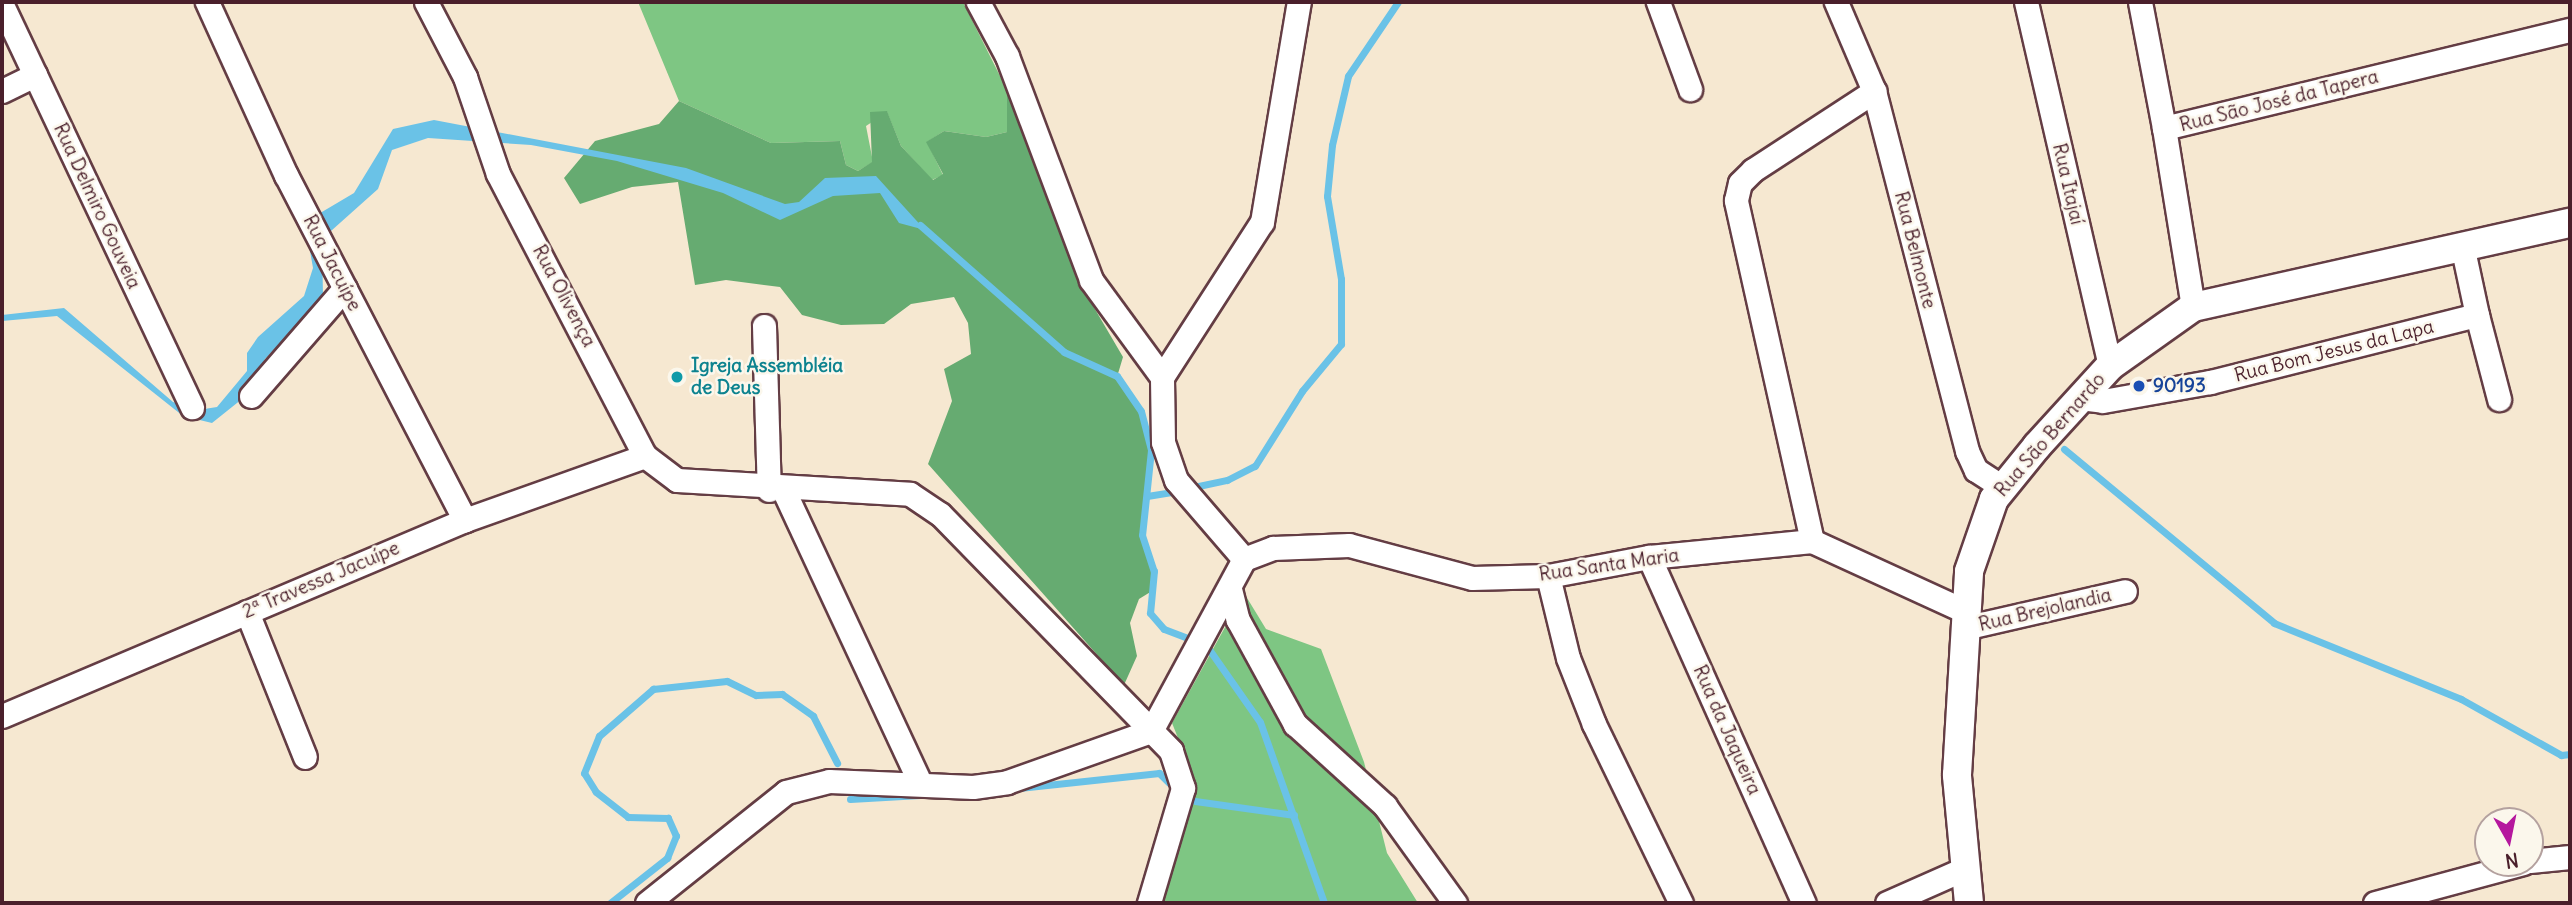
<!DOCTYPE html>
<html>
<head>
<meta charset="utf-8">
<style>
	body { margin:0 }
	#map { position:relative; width:2572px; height:905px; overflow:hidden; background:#f6e8d1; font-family:Delius,sans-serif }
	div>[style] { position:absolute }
	.green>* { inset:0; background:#7ec683 }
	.forest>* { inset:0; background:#66ab71 }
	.water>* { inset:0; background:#6ac2e7 }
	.stream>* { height:7px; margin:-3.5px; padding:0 3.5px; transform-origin:3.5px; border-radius:3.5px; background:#6ac2e7 }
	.roads { filter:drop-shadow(2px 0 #643d44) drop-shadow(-2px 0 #643d44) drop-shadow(0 2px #643d44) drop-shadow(0 -2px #643d44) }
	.minor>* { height:23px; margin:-11.5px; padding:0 11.5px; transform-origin:11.5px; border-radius:11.5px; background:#fff }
	.tertiary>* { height:28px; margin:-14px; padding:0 14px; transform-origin:14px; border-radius:14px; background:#fff }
	.dots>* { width:19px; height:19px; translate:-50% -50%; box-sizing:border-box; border:4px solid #fbf7ec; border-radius:50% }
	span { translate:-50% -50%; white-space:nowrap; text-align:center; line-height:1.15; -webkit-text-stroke:5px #fbf7ec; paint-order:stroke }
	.street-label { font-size:19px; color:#4a1f2b }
	.culture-label { font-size:19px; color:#0d838f; font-weight:700 }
	.left { translate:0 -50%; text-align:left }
	.transit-label { font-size:19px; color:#164399; font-weight:700 }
	.frame { position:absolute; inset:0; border:4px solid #4a1f2b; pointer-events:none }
	.north { position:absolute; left:2474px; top:807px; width:70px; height:70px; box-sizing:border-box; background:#fbf7ec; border:2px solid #b4a19f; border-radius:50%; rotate:171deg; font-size:19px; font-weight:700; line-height:28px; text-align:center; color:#4a1f2b }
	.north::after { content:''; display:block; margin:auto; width:24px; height:32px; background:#b5179e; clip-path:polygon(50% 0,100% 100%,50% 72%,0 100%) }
</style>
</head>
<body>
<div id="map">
	<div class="green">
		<div style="clip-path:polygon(638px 2px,963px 2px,1007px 90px,1007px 132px,986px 137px,944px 131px,927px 142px,943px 175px,932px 180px,901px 146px,887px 112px,866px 126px,873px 162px,858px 171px,846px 165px,840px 141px,771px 143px,679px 101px)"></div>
		<div style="clip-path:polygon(1244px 593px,1266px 629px,1321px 649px,1364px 762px,1387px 853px,1418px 903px,1158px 903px,1189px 790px,1188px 763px,1172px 723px)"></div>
	</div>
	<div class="forest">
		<div style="clip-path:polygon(1007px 90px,1082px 287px,1123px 357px,1117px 377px,1141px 411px,1151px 450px,1142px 535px,1152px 557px,1152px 591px,1139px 599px,1130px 623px,1137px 656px,1124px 685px,928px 464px,952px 401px,944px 369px,971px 354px,968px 323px,954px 297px,911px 304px,884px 324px,841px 325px,802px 315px,780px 287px,726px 280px,695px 285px,678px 182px,632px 187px,580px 204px,564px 178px,595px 141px,659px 124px,679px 101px,771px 143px,840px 141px,846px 165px,858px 171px,872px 162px,870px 112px,887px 111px,901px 146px,933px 180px,943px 174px,926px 142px,944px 131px,986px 137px,1007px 132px)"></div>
	</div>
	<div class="water">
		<div style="clip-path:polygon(434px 120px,686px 168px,785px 204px,799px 202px,825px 178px,876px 176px,925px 230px,899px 223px,880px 193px,833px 196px,780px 220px,723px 193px,617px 161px,531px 145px,428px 138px,392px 150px,378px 189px,322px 239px,323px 297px,265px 359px,242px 399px,212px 423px,183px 416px,57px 316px,2px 321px,2px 315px,64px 308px,173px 402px,198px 410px,217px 407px,247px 371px,247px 353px,258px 337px,304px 296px,313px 268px,305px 222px,354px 193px,393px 129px)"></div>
	</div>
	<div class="stream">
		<div style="left:920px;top:225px;width:192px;rotate:41.4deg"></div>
		<div style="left:1064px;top:352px;width:58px;rotate:24.4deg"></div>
		<div style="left:1117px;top:376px;width:42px;rotate:55.6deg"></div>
		<div style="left:1141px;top:411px;width:40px;rotate:75.6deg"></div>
		<div style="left:1151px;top:450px;width:85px;rotate:96deg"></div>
		<div style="left:1142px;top:535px;width:38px;rotate:72deg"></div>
		<div style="left:1154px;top:571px;width:42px;rotate:95.4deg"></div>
		<div style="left:1150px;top:613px;width:21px;rotate:49deg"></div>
		<div style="left:1164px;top:629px;width:45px;rotate:20.9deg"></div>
		<div style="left:1206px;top:645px;width:94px;rotate:55deg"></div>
		<div style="left:1260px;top:722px;width:192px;rotate:70.5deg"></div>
		<div style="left:2064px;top:449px;width:273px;rotate:39.6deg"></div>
		<div style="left:2274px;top:623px;width:202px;rotate:22.1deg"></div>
		<div style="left:2461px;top:699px;width:115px;rotate:29.2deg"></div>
		<div style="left:2561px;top:755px;width:9px;rotate:-6deg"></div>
		<div style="left:1189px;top:488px;width:39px;rotate:-12deg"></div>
		<div style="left:1227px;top:480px;width:31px;rotate:-27deg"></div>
		<div style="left:1255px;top:466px;width:89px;rotate:-57.9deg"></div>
		<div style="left:1302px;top:391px;width:61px;rotate:-50.3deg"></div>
		<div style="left:1341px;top:344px;width:65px;rotate:-90deg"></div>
		<div style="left:1341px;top:279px;width:84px;rotate:-99.6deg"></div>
		<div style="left:1327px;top:196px;width:51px;rotate:-84.4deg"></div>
		<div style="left:1332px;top:145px;width:71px;rotate:-76.9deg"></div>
		<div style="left:1348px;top:76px;width:89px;rotate:-56deg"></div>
		<div style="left:1147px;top:496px;width:31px;rotate:-9deg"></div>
		<div style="left:1019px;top:788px;width:141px;rotate:-6.1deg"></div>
		<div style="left:1159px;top:773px;width:14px;rotate:45deg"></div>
		<div style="left:850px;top:799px;width:70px;rotate:-3.3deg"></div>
		<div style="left:1195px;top:801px;width:100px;rotate:8deg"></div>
		<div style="left:610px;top:903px;width:73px;rotate:-38.3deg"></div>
		<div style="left:667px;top:858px;width:24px;rotate:-68deg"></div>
		<div style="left:676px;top:836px;width:20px;rotate:-114deg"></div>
		<div style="left:668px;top:818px;width:40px;rotate:-178.6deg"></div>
		<div style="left:628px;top:817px;width:41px;rotate:-142deg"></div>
		<div style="left:596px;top:792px;width:22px;rotate:-122deg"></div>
		<div style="left:584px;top:773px;width:40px;rotate:-68deg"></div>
		<div style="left:599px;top:736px;width:72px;rotate:-41deg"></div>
		<div style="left:653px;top:689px;width:74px;rotate:-6.2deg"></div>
		<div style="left:727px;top:681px;width:32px;rotate:26deg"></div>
		<div style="left:756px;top:695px;width:26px;rotate:-2deg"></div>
		<div style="left:782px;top:694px;width:38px;rotate:35deg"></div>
		<div style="left:813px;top:716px;width:53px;rotate:62.9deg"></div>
	</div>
	<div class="roads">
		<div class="minor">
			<div style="left:207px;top:2px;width:190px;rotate:65.5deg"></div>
			<div style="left:286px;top:175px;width:389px;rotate:62.6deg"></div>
			<div style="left:426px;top:2px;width:85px;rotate:62.5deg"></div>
			<div style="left:465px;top:77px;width:102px;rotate:71.2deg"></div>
			<div style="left:498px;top:174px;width:318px;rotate:62.5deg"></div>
			<div style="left:645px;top:456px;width:40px;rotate:37deg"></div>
			<div style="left:677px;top:480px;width:233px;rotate:3.4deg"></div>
			<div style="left:910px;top:494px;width:36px;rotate:34deg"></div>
			<div style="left:940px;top:514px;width:331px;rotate:45.7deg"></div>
			<div style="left:1171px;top:751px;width:39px;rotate:72deg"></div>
			<div style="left:1183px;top:788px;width:120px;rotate:106.5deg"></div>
			<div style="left:978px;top:2px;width:61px;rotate:61.8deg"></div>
			<div style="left:1007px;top:56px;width:239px;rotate:69.4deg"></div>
			<div style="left:1091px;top:280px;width:120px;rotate:53.8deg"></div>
			<div style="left:1658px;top:2px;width:93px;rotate:69.8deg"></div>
			<div style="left:1836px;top:2px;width:97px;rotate:66.9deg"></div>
			<div style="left:1874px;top:91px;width:372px;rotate:75.5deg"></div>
			<div style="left:1967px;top:451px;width:21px;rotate:65deg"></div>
			<div style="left:1976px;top:470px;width:31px;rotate:33deg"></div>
			<div style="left:2026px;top:2px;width:374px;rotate:77deg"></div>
			<div style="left:2140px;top:2px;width:128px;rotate:79.2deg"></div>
			<div style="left:2px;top:5px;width:445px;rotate:64.7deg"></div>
			<div style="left:2px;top:91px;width:37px;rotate:-26deg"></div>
			<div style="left:2193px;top:307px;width:181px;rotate:-99.2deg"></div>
			<div style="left:2164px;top:128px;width:418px;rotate:-13.6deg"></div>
			<div style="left:2477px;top:315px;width:87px;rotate:75.3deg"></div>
			<div style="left:764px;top:326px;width:164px;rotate:88.3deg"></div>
			<div style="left:251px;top:396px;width:143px;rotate:-49deg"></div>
			<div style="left:2080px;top:398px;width:23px;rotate:7deg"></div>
			<div style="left:2103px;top:401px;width:109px;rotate:-10.1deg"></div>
			<div style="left:2210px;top:382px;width:275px;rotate:-14.1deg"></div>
			<div style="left:2477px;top:315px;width:72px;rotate:-102.1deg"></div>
			<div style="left:784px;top:491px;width:321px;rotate:65deg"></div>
			<div style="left:1812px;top:541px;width:349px;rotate:-102.6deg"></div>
			<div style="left:1736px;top:200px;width:17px;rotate:-77deg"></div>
			<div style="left:1740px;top:183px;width:18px;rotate:-45deg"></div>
			<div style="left:1753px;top:170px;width:145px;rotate:-33.1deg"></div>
			<div style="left:1649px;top:557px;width:379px;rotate:65.9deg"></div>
			<div style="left:1244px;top:559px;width:31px;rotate:-21deg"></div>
			<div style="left:1273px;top:548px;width:76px;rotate:-2.3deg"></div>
			<div style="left:1349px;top:545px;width:127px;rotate:15deg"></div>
			<div style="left:1472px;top:578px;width:76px;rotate:-1.5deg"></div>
			<div style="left:1548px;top:576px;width:103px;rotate:-10.7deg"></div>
			<div style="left:1649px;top:557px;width:164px;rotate:-5.6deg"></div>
			<div style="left:1812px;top:541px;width:168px;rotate:24.6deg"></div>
			<div style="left:1244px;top:559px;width:104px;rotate:-130.7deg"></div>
			<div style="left:1176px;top:480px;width:40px;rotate:-108.9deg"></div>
			<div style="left:1163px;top:442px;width:65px;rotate:-90.9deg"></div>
			<div style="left:1162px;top:377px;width:184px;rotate:-57.2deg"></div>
			<div style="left:1262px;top:222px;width:223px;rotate:-80.5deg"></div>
			<div style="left:1548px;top:576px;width:84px;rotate:76.3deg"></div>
			<div style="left:1568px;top:658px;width:71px;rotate:68.5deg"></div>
			<div style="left:1594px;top:724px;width:199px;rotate:64.1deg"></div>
			<div style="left:1230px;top:589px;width:32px;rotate:76deg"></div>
			<div style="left:1238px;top:620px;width:119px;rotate:61.3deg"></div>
			<div style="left:1295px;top:724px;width:122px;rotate:42.3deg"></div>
			<div style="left:1385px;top:806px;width:120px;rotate:54.2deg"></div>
			<div style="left:247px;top:612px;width:156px;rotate:68.2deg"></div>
			<div style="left:1964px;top:628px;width:165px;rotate:-12.9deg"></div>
			<div style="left:2px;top:716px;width:503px;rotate:-22.94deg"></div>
			<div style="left:465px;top:520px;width:191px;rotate:-19.6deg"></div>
			<div style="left:2530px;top:861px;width:40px;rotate:-5.7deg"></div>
			<div style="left:647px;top:903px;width:178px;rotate:-38.6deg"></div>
			<div style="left:786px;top:792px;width:44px;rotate:-14.3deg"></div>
			<div style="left:829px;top:781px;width:144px;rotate:2.4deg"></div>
			<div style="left:973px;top:787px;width:34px;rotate:-8deg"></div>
			<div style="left:1007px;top:782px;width:153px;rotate:-19.5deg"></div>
			<div style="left:1151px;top:731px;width:196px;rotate:-61.6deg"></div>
			<div style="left:1887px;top:903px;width:84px;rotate:-23.8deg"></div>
			<div style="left:2375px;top:903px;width:153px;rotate:-15.1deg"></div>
		</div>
		<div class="tertiary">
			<div style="left:1969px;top:903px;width:129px;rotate:-95.4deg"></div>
			<div style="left:1957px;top:775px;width:204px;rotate:-86.6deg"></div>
			<div style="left:1969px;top:571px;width:76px;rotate:-70.9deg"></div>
			<div style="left:1994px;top:499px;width:68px;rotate:-50.9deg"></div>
			<div style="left:2037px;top:446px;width:108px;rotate:-47.6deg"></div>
			<div style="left:2110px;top:366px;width:102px;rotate:-35.4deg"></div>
			<div style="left:2193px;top:307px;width:386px;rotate:-12.6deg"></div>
		</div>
	</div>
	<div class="dots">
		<div style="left:677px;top:377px;background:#0f9aa8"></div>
		<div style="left:2139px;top:386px;background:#1a4fb4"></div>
	</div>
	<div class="street-label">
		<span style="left:2279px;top:101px;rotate:-14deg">Rua São José da Tapera</span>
		<span style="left:2068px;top:184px;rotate:77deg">Rua Itajaí</span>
		<span style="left:97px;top:206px;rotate:65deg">Rua Delmiro Gouveia</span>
		<span style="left:1915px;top:250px;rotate:76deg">Rua Belmonte</span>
		<span style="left:332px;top:263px;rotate:63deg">Rua Jacuípe</span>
		<span style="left:564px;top:296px;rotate:62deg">Rua Olivença</span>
		<span style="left:2334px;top:351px;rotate:-14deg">Rua Bom Jesus da Lapa</span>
		<span style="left:2050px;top:435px;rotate:-49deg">Rua São Bernardo</span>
		<span style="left:1609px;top:565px;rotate:-8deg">Rua Santa Maria</span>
		<span style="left:321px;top:580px;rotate:-23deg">2ª Travessa Jacuípe</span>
		<span style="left:2045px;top:610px;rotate:-13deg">Rua Brejolandia</span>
		<span style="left:1727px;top:730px;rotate:66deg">Rua da Jaqueira</span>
	</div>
	<div class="culture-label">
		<span class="left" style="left:691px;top:377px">Igreja Assembléia<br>de Deus</span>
	</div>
	<div class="transit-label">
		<span class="left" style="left:2153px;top:386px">90193</span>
	</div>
	<div class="frame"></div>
	<div class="north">N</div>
</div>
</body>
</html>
